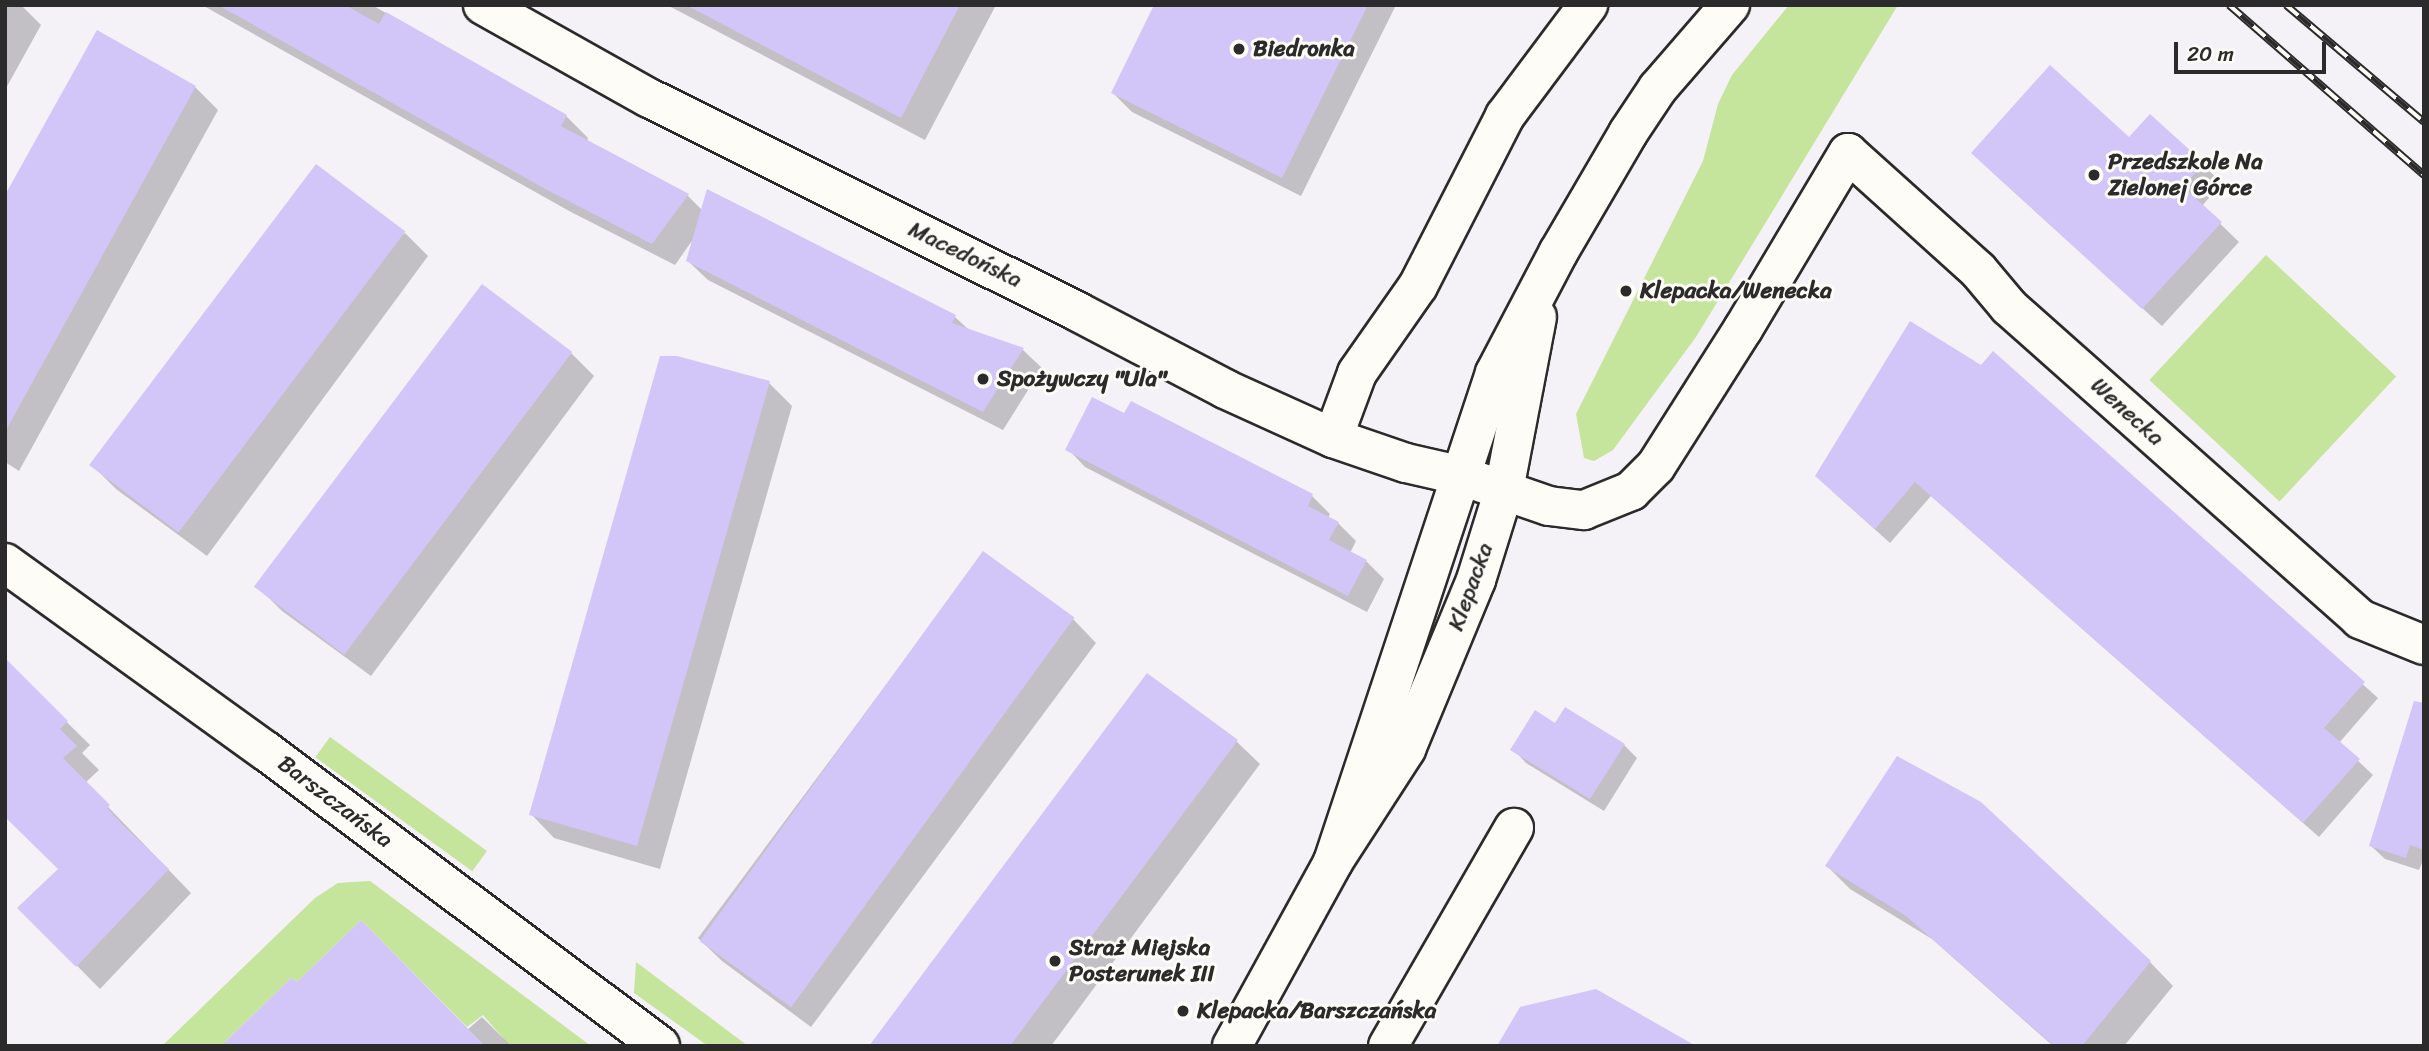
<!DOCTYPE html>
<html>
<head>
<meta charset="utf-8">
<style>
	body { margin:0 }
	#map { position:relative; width:2429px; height:1051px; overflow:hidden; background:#f4f1f7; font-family:Sriracha,sans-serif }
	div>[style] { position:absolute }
	.green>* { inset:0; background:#c5e49c; transform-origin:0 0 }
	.shadow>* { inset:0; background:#0003 }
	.building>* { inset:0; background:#d2c5f7; transform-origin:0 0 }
	.roads { filter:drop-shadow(2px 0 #2b2b2b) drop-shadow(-2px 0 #2b2b2b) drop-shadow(0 2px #2b2b2b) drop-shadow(0 -2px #2b2b2b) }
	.street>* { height:38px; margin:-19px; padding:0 19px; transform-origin:19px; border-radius:19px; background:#fdfcf7 }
	.secondary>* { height:38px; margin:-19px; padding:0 19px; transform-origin:19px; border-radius:19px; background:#fdfcf7 }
	.rail>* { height:8px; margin-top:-4px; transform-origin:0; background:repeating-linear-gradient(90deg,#fdfcf7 0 16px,#2b2b2b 0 32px); box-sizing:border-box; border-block:2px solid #2b2b2b }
	.dots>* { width:19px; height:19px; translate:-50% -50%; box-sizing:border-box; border:4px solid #fdfcf7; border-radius:50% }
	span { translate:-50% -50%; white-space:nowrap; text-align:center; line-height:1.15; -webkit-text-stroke:6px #fdfcf7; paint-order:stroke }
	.poi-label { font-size:23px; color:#2b2b2b; font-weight:700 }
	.left { translate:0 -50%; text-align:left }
	.street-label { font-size:23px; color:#2b2b2b }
	.frame { position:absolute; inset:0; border:7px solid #2b2b2b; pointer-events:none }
	.scale { position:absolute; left:2174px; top:42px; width:152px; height:32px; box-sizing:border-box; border:4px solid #2b2b2b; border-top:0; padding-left:9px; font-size:21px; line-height:24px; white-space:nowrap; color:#2b2b2b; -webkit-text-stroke:5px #fdfcf7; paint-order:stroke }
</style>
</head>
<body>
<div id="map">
	<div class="green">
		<div style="clip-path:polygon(1789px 5px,1898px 5px,1696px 337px,1613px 450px,1594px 461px,1584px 458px,1576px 414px,1703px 161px,1718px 104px,1732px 75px)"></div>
		<div style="left:2266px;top:255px;width:178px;height:171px;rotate:43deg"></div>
		<div style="left:330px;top:737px;width:194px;height:25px;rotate:36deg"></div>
		<div style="clip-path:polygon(370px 881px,591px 1046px,510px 1046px,483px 1015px,467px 1027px,361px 920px,297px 982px,291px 978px,225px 1042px,227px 1046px,162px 1046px,315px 898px,338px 883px)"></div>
		<div style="clip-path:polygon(636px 962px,748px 1046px,708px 1046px,634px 993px)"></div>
	</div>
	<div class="shadow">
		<div style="clip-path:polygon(5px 5px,21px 5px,41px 25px,5px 90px)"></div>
		<div style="clip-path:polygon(202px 5px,372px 5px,566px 116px,588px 138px,587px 141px,688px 196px,703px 211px,955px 317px,969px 330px,1023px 350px,1042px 368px,1003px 430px,708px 280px,688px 261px,694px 238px,675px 265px,571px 212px)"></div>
		<div style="clip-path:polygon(667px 5px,996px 5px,925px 140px)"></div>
		<div style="clip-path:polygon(1156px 5px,1396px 5px,1301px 196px,1132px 112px,1113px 93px)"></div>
		<div style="clip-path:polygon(195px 87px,218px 110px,19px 471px,5px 462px,5px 199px)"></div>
		<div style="clip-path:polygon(2150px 116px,2222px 183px,2202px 206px,2239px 242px,2162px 326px,1992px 172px,2129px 139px)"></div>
		<div style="clip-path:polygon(405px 233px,428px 256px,207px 556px,116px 489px,93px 466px)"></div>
		<div style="clip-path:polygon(571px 353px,594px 376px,371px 676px,282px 611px,259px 588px)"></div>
		<div style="clip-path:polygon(1993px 354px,2378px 698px,2339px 743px,2373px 775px,2319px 837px,1931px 496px,1890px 543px,1832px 491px,1981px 367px)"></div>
		<div style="clip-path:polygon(769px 383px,792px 406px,660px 869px,554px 838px,531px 814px)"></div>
		<div style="clip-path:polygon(1131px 403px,1312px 496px,1330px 514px,1328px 518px,1338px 523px,1356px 541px,1350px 553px,1366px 561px,1384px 579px,1367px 612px,1085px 467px,1068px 449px,1125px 416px)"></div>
		<div style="clip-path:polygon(984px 553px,1073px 619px,1096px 643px,811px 1027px,722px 961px,698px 938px)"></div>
		<div style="clip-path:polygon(20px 676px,90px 745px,82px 753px,99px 770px,85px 783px,191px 893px,100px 989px,20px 908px,60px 869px)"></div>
		<div style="clip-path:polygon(1556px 726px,1624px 745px,1637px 758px,1604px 811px,1526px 763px,1513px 749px)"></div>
		<div style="clip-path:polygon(1236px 741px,1260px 764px,1051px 1046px,871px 1046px)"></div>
		<div style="clip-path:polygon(2424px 743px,2424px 858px,2419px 870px,2385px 859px,2371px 846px)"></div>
		<div style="clip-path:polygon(1827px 866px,2150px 962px,2173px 986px,2124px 1046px,2053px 1046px,1932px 939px,1850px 889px)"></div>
		<div style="clip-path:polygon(297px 984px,467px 1030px,482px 1017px,511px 1046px,230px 1046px)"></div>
	</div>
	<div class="building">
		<div style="clip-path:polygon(218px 5px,345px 5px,379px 24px,386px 12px,567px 115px,561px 126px,689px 194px,652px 244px,547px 190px)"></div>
		<div style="clip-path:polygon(686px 5px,960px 5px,901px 118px)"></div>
		<div style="clip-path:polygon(1154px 5px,1368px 5px,1282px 178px,1111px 93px)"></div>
		<div style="clip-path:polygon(97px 30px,196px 86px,5px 432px,5px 195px)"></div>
		<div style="clip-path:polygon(2050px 65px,2129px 137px,2150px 114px,2204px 163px,2183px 187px,2222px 222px,2142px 309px,1971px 153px)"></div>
		<div style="left:316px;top:164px;width:112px;height:377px;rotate:37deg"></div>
		<div style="clip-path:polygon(707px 189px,956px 315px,952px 323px,1024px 348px,983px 412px,686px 261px)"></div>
		<div style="left:482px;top:284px;width:113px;height:379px;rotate:37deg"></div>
		<div style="clip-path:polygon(1910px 321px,1981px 365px,1993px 351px,2365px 682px,2324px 728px,2360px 759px,2303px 823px,1915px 482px,1875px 529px,1815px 476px)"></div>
		<div style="clip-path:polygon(660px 356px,677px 356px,770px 381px,637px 846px,529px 815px)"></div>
		<div style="clip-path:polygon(1092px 397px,1124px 413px,1131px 401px,1313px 494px,1308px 506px,1339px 522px,1329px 540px,1367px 560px,1348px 596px,1065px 450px)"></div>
		<div style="left:983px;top:551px;width:113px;height:482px;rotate:36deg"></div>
		<div style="clip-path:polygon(5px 658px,68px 721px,60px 729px,77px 746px,63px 758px,110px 805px,107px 808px,124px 826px,169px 869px,76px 967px,17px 908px,58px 869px,5px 817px)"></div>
		<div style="clip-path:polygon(1147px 673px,1238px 740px,1010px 1046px,869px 1046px)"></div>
		<div style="clip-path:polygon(2414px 701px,2424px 703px,2424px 850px,2410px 845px,2406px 858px,2369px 846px)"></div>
		<div style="clip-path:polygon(1565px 707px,1625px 744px,1590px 799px,1510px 750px,1535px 710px,1555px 723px)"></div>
		<div style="clip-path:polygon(1897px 756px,1981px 802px,2151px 961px,2082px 1046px,2054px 1046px,1906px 916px,1825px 866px)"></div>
		<div style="clip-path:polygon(361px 920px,485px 1046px,221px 1046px,291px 978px,297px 982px)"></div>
		<div style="clip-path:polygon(1596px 989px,1696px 1046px,1497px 1046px,1520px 1007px)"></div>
	</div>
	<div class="roads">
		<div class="street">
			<div style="left:483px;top:5px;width:190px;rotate:29.3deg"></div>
			<div style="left:649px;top:98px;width:479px;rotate:26.5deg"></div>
			<div style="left:1078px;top:312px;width:166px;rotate:27.6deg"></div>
			<div style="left:1225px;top:389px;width:119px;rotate:24.4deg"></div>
			<div style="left:1333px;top:438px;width:77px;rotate:18.9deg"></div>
			<div style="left:1406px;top:463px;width:54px;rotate:12.8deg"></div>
			<div style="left:1459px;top:475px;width:95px;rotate:19deg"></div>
			<div style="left:1549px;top:506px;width:35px;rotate:7deg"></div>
			<div style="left:1584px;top:510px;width:51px;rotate:-22deg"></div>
			<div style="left:1631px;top:491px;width:35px;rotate:-45deg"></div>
			<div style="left:1656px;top:466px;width:162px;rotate:-57.6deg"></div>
			<div style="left:1743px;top:329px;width:205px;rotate:-59.2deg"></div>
			<div style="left:1848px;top:153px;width:175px;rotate:42deg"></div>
			<div style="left:1978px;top:270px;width:48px;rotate:50deg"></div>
			<div style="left:2009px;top:307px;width:470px;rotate:41.6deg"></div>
			<div style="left:2360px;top:619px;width:69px;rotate:22.1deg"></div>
			<div style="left:1333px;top:438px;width:69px;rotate:-69.7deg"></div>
			<div style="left:1357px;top:373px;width:106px;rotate:-55deg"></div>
			<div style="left:1418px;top:286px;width:191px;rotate:-62.9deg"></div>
			<div style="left:1505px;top:116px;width:139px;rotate:-53.2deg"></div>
			<div style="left:5px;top:563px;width:322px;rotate:35.8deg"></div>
			<div style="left:266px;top:751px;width:492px;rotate:36.8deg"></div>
			<div style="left:1388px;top:1046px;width:252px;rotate:-60deg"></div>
		</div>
		<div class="secondary">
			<div style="left:1333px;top:862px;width:515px;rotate:-71.67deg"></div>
			<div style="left:1495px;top:373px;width:136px;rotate:-62.3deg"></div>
			<div style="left:1558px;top:253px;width:139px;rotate:-59.7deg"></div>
			<div style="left:1628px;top:133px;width:54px;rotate:-56.3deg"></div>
			<div style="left:1658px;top:88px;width:110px;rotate:-49.1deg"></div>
			<div style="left:1232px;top:1046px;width:210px;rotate:-61.2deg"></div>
			<div style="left:1333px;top:862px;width:135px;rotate:-57.1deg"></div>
			<div style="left:1406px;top:749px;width:183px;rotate:-67.5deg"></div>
			<div style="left:1476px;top:580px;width:94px;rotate:-72.7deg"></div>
			<div style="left:1504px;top:490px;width:176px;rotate:-79.2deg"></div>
		</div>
	</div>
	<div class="rail">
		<div style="left:2229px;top:5px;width:259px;rotate:41.1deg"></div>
		<div style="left:2286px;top:5px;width:181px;rotate:40.3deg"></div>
	</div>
	<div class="dots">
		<div style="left:1239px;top:49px;background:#2b2b2b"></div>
		<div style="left:2094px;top:175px;background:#2b2b2b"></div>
		<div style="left:1626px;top:291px;background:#2b2b2b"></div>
		<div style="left:983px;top:379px;background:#2b2b2b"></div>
		<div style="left:1055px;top:961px;background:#2b2b2b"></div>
		<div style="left:1183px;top:1011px;background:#2b2b2b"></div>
	</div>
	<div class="poi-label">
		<span class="left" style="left:1253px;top:49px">Biedronka</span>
		<span class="left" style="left:2108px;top:175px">Przedszkole Na<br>Zielonej Górce</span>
		<span class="left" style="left:1640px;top:291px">Klepacka/Wenecka</span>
		<span class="left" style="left:997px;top:379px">Spożywczy "Ula"</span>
		<span class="left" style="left:1069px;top:961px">Straż Miejska<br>Posterunek III</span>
		<span class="left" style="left:1197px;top:1011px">Klepacka/Barszczańska</span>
	</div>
	<div class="street-label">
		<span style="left:965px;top:255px;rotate:26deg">Macedońska</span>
		<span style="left:2127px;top:412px;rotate:42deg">Wenecka</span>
		<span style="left:1471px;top:587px;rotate:-70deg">Klepacka</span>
		<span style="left:335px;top:802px;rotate:37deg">Barszczańska</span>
	</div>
	<div class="frame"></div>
	<div class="scale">20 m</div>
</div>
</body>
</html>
